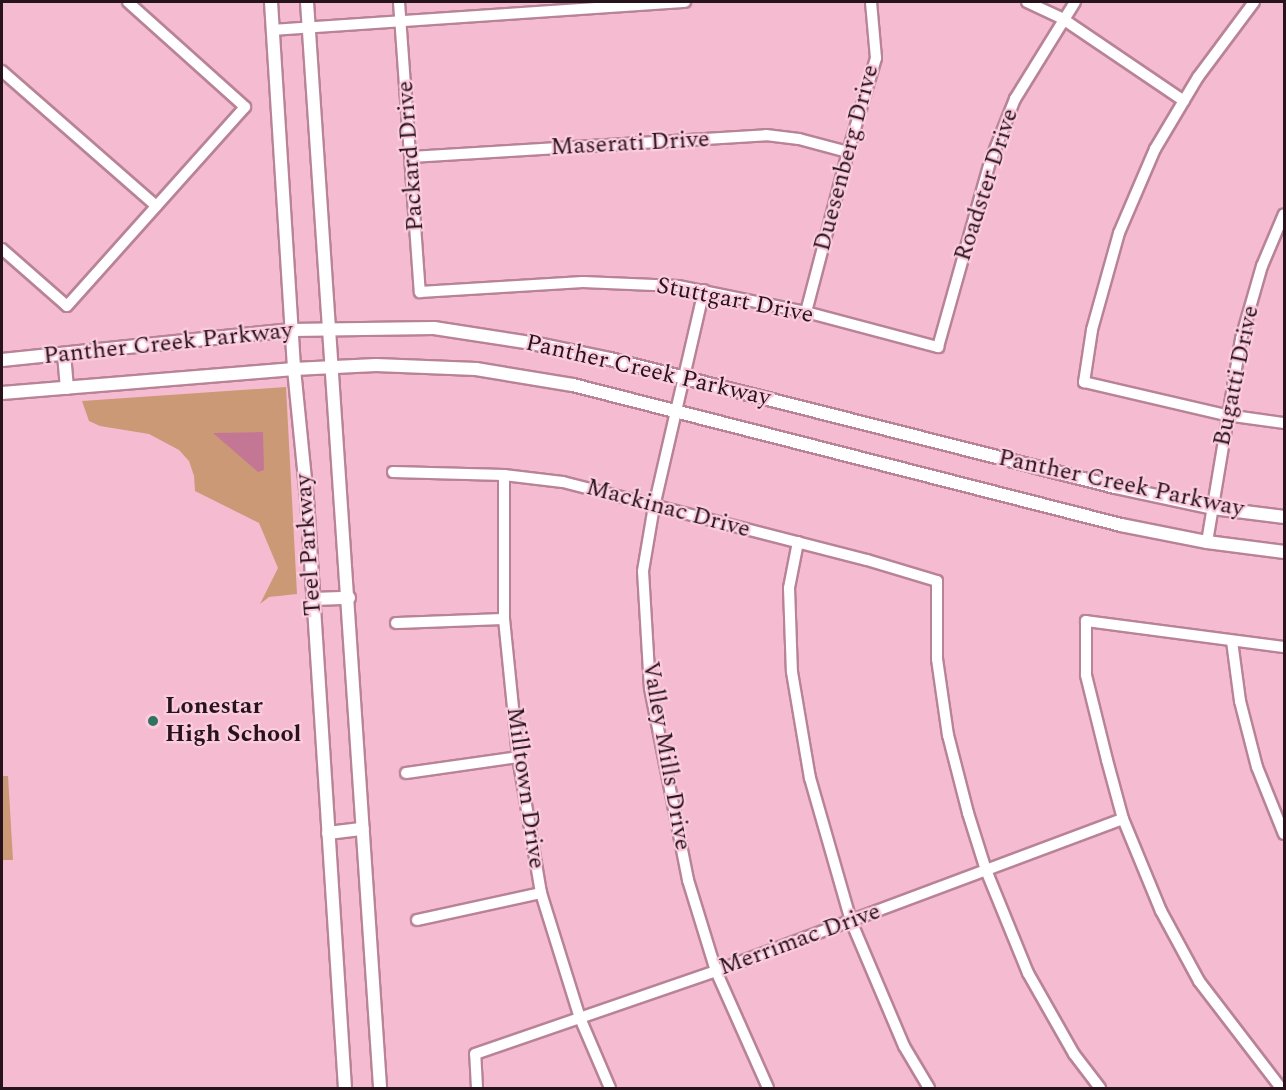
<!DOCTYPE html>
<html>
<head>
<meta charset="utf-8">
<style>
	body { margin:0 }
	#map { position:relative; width:1286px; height:1090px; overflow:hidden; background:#f5bbd0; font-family:Spectral,serif }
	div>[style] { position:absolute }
	.green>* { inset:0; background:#c97 }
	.water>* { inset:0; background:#c37795 }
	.roads { filter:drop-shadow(2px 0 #b98397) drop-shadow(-2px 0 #b98397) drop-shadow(0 2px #b98397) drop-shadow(0 -2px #b98397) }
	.minor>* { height:10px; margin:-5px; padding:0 5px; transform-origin:5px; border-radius:5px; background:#fff }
	.major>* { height:12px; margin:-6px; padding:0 6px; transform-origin:6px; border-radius:6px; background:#fff }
	.dots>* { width:16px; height:16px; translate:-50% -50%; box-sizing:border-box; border:3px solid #fbccdd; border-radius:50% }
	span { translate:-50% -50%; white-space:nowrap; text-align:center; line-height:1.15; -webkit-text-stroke:4.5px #fbccdd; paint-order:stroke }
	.street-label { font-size:24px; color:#27131b }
	.poi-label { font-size:24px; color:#27131b; font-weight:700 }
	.left { translate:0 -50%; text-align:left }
	.frame { position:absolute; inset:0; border:3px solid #27131b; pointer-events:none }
</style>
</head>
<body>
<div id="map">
	<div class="green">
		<div style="clip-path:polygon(286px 387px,297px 594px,269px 597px,260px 604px,278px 568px,259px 523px,195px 491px,194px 476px,189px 461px,179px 450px,149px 434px,100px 426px,89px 421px,82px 401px)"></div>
		<div style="clip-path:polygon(2px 776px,8px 776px,13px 860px,2px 860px)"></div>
	</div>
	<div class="water">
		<div style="clip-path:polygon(263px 432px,264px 470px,258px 472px,213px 433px)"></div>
	</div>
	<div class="roads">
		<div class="minor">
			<div style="left:399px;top:2px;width:291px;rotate:85.9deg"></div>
			<div style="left:420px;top:292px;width:163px;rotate:-3.5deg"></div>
			<div style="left:583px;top:282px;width:95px;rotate:2.4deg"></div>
			<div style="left:678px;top:286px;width:131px;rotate:11.5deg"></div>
			<div style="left:806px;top:312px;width:137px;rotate:14.9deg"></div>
			<div style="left:938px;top:347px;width:192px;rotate:-74.3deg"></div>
			<div style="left:990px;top:162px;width:68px;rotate:-68.4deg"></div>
			<div style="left:1015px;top:99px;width:114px;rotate:-58.3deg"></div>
			<div style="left:1027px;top:2px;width:40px;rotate:25deg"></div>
			<div style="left:1063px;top:19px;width:146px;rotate:34.1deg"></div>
			<div style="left:1254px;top:2px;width:94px;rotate:126.7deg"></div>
			<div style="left:1198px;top:77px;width:84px;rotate:120.8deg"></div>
			<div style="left:1155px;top:149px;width:91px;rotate:113.2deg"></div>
			<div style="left:1119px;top:233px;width:101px;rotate:105.6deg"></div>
			<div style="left:1092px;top:330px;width:53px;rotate:98.7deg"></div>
			<div style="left:1084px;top:382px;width:146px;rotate:13.1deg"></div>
			<div style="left:1226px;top:415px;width:59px;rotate:7.9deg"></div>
			<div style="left:273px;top:30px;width:413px;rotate:-3.9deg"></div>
			<div style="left:2px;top:71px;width:205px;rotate:41.2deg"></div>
			<div style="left:411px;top:157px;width:356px;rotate:-3.5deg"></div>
			<div style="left:766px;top:135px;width:33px;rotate:7deg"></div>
			<div style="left:799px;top:139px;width:51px;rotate:14.9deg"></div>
			<div style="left:2px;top:249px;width:86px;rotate:41.2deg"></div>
			<div style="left:67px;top:306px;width:267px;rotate:-48.2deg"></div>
			<div style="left:245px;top:107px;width:157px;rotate:-138.1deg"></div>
			<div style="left:704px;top:290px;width:222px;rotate:103deg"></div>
			<div style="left:654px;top:506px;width:66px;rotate:99.6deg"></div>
			<div style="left:643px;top:571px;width:117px;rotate:86.6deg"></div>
			<div style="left:650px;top:688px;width:196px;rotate:78.8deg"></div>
			<div style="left:688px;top:880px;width:95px;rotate:72.9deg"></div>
			<div style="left:716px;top:971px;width:128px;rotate:66deg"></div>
			<div style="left:806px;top:312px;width:165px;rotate:-75.3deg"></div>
			<div style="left:848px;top:152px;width:98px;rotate:-73.4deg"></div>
			<div style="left:876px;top:58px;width:56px;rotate:-95.1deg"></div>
			<div style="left:393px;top:472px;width:111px;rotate:1.5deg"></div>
			<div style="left:504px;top:475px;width:59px;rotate:6.8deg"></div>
			<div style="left:563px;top:482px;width:314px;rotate:14.4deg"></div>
			<div style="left:867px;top:560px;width:73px;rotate:16.7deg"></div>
			<div style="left:937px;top:581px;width:78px;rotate:90deg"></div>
			<div style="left:937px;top:659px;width:77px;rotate:81.8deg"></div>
			<div style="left:948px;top:735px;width:81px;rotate:75.6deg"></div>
			<div style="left:968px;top:813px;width:60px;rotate:72.5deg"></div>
			<div style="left:986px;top:870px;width:111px;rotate:67.8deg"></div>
			<div style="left:1028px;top:973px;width:93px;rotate:60.4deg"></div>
			<div style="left:1074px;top:1054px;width:43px;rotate:52.6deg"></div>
			<div style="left:504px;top:475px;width:144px;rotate:90deg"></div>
			<div style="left:504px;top:619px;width:139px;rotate:84.2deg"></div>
			<div style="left:518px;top:757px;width:138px;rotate:80.4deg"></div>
			<div style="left:541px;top:893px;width:131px;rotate:72.7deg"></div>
			<div style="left:580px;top:1018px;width:76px;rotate:66.8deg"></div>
			<div style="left:798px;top:542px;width:47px;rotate:101.1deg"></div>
			<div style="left:789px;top:588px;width:84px;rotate:88deg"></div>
			<div style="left:792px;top:672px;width:108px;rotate:80.4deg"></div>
			<div style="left:810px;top:778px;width:149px;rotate:74deg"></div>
			<div style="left:851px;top:921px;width:136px;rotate:67deg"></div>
			<div style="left:904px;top:1046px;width:49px;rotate:59.2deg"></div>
			<div style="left:1207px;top:542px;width:206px;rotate:-80.5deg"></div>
			<div style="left:1241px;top:339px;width:76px;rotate:-74deg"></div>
			<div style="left:1262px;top:266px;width:56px;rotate:-67.1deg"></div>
			<div style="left:396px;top:623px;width:108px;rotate:-2.1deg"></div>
			<div style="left:1232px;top:641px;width:61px;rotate:82.4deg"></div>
			<div style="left:1240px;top:701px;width:68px;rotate:75.6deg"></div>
			<div style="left:1257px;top:767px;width:72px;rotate:68.1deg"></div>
			<div style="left:406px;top:773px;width:113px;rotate:-8.1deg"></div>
			<div style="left:417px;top:920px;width:127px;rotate:-12.3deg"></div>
			<div style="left:477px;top:1088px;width:34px;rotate:-93deg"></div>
			<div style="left:475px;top:1054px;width:255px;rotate:-19deg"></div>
			<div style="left:716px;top:971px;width:434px;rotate:-20.5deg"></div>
			<div style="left:1281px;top:1088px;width:135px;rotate:-127.5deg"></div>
			<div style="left:1199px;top:981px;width:80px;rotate:-118.5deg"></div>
			<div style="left:1161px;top:911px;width:100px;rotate:-112.4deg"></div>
			<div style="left:1123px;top:819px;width:61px;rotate:-105.2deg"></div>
			<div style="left:1107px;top:760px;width:88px;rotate:-103.9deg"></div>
			<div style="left:1086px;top:675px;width:54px;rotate:-90deg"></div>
			<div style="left:1086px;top:621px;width:200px;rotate:7.5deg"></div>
		</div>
		<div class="major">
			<div style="left:271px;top:2px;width:368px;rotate:86.4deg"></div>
			<div style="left:294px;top:369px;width:131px;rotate:84.3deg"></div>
			<div style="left:307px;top:499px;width:590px;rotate:86.31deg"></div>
			<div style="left:307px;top:2px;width:1088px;rotate:86.15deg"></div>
			<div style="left:64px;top:354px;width:34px;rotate:85deg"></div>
			<div style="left:2px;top:360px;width:291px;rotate:-5.9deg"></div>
			<div style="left:291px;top:330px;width:143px;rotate:-0.8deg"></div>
			<div style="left:434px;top:328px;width:104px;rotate:8.8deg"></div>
			<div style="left:537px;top:344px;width:75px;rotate:11.6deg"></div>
			<div style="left:610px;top:359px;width:521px;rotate:14.22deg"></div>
			<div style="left:1115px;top:487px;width:100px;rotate:12.1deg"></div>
			<div style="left:1213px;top:508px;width:72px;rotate:7.2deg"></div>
			<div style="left:2px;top:393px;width:293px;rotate:-4.7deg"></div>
			<div style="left:294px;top:369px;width:82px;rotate:-2.8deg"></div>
			<div style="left:376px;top:365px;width:100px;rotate:2.3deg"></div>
			<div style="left:476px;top:369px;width:98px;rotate:9.4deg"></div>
			<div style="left:573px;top:385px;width:566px;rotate:14.33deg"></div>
			<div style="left:1121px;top:525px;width:88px;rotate:11.2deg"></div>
			<div style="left:1207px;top:542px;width:78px;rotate:7.4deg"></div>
			<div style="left:313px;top:599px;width:36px;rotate:-2deg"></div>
			<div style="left:328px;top:833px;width:35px;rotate:-7deg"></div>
		</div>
	</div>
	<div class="dots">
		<div style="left:153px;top:721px;background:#307161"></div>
	</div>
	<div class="street-label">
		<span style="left:630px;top:144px;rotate:-3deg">Maserati Drive</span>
		<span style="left:411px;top:156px;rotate:-94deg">Packard Drive</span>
		<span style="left:847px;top:158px;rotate:-75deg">Duesenberg Drive</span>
		<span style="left:987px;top:185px;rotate:-72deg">Roadster Drive</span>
		<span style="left:735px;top:301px;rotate:11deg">Stuttgart Drive</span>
		<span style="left:168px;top:344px;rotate:-6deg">Panther Creek Parkway</span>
		<span style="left:648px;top:371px;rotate:13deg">Panther Creek Parkway</span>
		<span style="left:1237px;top:376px;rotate:-78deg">Bugatti Drive</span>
		<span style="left:1121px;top:484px;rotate:12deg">Panther Creek Parkway</span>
		<span style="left:668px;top:509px;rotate:15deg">Mackinac Drive</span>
		<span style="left:309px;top:545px;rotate:-94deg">Teel Parkway</span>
		<span style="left:666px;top:756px;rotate:80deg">Valley Mills Drive</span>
		<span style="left:525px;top:788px;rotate:82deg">Milltown Drive</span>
		<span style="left:800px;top:940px;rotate:-20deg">Merrimac Drive</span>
	</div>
	<div class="poi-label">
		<span class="left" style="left:165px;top:721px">Lonestar<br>High School</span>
	</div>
	<div class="frame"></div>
</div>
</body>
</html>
